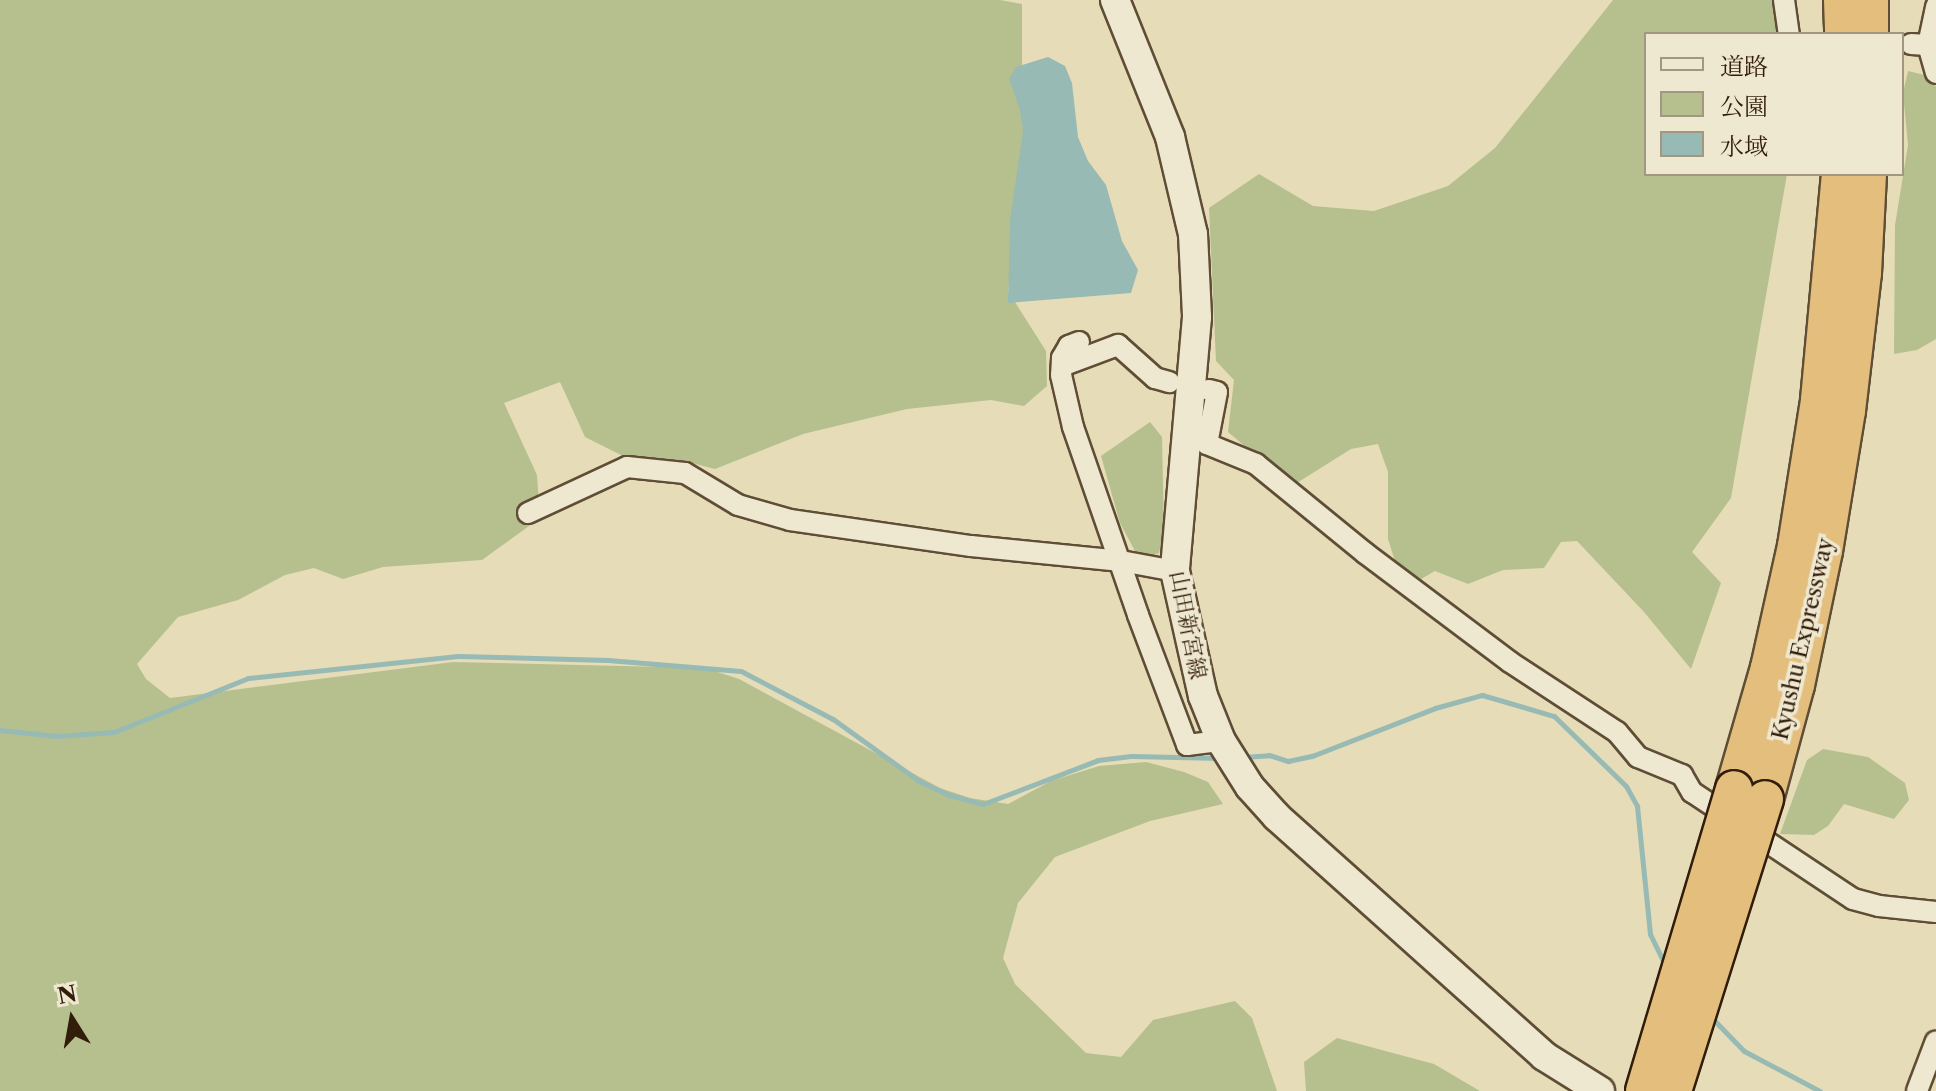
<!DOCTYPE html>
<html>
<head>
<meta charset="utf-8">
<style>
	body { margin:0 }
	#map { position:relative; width:1936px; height:1091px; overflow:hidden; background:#e6dcb7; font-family:"Libre Caslon Text","Noto Serif JP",serif }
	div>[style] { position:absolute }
	.green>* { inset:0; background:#b6c08e }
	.water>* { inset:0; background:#97bab4 }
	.stream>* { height:5px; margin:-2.5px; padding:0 2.5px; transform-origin:2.5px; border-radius:2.5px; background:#97bab4 }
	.roads { filter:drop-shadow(2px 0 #5f4d36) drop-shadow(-2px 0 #5f4d36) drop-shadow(0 2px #5f4d36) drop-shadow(0 -2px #5f4d36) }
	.minor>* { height:20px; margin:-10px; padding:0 10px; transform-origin:10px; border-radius:10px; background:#efe8d0 }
	.secondary>* { height:28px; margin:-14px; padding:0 14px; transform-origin:14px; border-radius:14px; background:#efe8d0 }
	.motorway>* { height:36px; margin:-18px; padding:0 18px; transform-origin:18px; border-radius:18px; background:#e3be7c }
	.bridges { filter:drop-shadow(2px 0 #321d0b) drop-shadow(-2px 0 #321d0b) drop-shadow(0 2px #321d0b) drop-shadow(0 -2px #321d0b) }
	.motorway-bridge>* { height:36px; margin:-18px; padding:0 18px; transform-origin:18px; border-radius:18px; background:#e3be7c }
	span { translate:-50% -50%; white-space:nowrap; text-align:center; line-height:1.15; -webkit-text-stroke:7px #efe8d0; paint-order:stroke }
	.street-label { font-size:22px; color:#321d0b }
	.legend { position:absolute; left:1644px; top:32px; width:260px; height:144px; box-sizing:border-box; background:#efe8d0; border:2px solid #a39781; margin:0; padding:10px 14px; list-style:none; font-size:24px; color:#321d0b }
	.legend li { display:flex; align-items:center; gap:16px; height:40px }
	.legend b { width:40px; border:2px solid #a39781 }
	.north { position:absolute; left:32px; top:979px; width:80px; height:80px; -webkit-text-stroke:6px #efe8d0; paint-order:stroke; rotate:349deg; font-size:22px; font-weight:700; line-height:32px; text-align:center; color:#321d0b }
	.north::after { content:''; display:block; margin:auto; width:28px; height:36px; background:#321d0b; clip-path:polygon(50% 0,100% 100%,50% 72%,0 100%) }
</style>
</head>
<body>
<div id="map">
	<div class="green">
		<div style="clip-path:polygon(0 0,1000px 0,1022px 4px,1022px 83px,1039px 171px,1017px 221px,1008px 291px,1046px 351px,1047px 386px,1024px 406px,991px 400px,907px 409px,803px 434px,715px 469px,688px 462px,623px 456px,585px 437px,560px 382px,504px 403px,537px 475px,540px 518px,482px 560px,383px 567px,343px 579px,314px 568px,285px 575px,238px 600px,178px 617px,137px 664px,146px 679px,170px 698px,453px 662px,705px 668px,739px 679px,940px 788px,970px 798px,1008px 804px,1051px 781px,1099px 766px,1146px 762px,1184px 772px,1208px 782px,1223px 804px,1150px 821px,1055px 857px,1018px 903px,1003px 958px,1015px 984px,1086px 1053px,1121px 1057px,1153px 1020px,1235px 1001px,1252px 1018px,1277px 1091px,0 1091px)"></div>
		<div style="clip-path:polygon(1613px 0,1773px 0,1779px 34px,1646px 34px,1646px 174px,1787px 174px,1731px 498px,1692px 552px,1721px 583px,1691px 669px,1644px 612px,1577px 541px,1561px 542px,1544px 568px,1503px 570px,1468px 584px,1435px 571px,1421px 579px,1395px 561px,1388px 539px,1388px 472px,1378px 444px,1351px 449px,1292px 486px,1228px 432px,1234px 380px,1216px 361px,1209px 208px,1259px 174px,1313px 206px,1374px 211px,1448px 186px,1495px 148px)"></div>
		<div style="clip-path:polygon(1908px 71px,1929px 76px,1936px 87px,1936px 339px,1917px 350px,1894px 354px,1895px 225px,1908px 145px,1903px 93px)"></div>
		<div style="clip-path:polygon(1150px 422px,1162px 437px,1164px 531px,1159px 553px,1146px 558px,1135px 551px,1120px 523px,1101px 456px)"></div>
		<div style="clip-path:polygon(1823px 749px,1868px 757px,1905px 783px,1909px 800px,1894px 819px,1844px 804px,1828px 826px,1814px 835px,1780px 834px,1807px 760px)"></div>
		<div style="clip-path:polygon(1337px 1038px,1434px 1064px,1480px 1091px,1306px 1091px,1304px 1062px)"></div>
	</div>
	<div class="water">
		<div style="clip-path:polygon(1048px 57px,1065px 66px,1072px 83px,1078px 137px,1088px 161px,1106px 185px,1122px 241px,1138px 270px,1131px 293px,1008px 303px,1010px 220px,1023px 131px,1020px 110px,1009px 79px,1016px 67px)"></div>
	</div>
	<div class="stream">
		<div style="left:0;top:730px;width:57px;rotate:6deg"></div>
		<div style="left:57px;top:736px;width:57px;rotate:-4deg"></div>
		<div style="left:114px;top:732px;width:144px;rotate:-21.9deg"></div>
		<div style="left:248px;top:678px;width:211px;rotate:-6deg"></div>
		<div style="left:458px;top:656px;width:150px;rotate:1.5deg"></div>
		<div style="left:608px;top:660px;width:133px;rotate:4.7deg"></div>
		<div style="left:741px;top:671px;width:104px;rotate:27.6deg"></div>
		<div style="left:833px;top:719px;width:106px;rotate:35.8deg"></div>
		<div style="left:919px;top:781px;width:33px;rotate:25deg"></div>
		<div style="left:949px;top:795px;width:35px;rotate:15deg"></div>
		<div style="left:983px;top:804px;width:123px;rotate:-20.9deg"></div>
		<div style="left:1098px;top:760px;width:33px;rotate:-7deg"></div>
		<div style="left:1131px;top:756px;width:90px;rotate:1.3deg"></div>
		<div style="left:1243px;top:757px;width:26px;rotate:-4deg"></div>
		<div style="left:1269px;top:755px;width:20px;rotate:18deg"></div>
		<div style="left:1288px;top:761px;width:25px;rotate:-12deg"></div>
		<div style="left:1312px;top:756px;width:132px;rotate:-21.3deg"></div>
		<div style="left:1435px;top:708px;width:49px;rotate:-15.5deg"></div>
		<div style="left:1482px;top:695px;width:75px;rotate:16.3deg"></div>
		<div style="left:1554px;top:716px;width:100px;rotate:44.2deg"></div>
		<div style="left:1626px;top:786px;width:23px;rotate:61deg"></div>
		<div style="left:1637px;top:806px;width:129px;rotate:84.2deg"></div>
		<div style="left:1650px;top:934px;width:39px;rotate:64deg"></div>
		<div style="left:1711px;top:1017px;width:47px;rotate:45.9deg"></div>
		<div style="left:1744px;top:1051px;width:86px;rotate:27.8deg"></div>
	</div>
	<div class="roads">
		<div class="minor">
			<div style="left:1784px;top:0;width:34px;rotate:82deg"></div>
			<div style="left:1911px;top:44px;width:17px;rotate:3deg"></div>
			<div style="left:1928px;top:45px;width:40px;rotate:-78deg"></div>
			<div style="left:1928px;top:45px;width:29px;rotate:74deg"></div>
			<div style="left:1079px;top:342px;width:11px;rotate:158deg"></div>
			<div style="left:1069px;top:346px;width:14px;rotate:120deg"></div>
			<div style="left:1062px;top:358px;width:17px;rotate:93deg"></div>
			<div style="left:1061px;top:375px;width:53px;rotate:77deg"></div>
			<div style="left:1073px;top:427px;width:199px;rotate:70.9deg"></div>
			<div style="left:1138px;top:615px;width:139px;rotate:69.3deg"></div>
			<div style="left:1187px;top:745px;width:34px;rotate:-7deg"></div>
			<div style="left:1062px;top:366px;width:60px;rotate:-20.6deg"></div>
			<div style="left:1118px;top:345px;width:50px;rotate:41.7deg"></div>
			<div style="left:1155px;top:378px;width:15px;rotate:16deg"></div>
			<div style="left:1209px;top:390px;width:8px;rotate:14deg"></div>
			<div style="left:1217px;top:392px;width:53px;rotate:100.9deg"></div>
			<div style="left:1207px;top:444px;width:53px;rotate:22.2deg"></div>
			<div style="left:1256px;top:464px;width:141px;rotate:39.2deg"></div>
			<div style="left:1365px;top:553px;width:181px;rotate:36.9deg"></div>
			<div style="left:1510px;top:662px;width:128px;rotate:33.2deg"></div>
			<div style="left:1617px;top:732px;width:33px;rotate:50deg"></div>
			<div style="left:1638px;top:757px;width:48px;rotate:22.2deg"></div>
			<div style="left:1682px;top:775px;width:20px;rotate:60deg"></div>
			<div style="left:1692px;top:792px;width:193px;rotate:33.6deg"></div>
			<div style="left:1853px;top:899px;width:27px;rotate:15deg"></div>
			<div style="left:1879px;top:906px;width:57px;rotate:6deg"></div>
			<div style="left:528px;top:513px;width:109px;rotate:-24.9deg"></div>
			<div style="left:627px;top:467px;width:58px;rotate:5.9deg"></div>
			<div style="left:685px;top:473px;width:62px;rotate:31.1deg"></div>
			<div style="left:738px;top:505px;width:54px;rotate:16.1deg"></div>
			<div style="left:790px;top:520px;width:183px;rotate:8.2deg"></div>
			<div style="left:971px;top:546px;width:151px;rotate:5.7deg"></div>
			<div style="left:1121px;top:561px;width:55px;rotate:10.5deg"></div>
			<div style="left:1917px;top:1091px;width:53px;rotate:-69.2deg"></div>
		</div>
		<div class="secondary">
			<div style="left:1115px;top:0;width:148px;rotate:68.1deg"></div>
			<div style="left:1170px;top:137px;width:100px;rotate:76.7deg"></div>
			<div style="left:1193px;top:234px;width:83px;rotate:87.2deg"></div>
			<div style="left:1197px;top:317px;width:255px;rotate:95deg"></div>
			<div style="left:1175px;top:571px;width:128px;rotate:77.4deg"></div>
			<div style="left:1203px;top:696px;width:48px;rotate:68.2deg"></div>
			<div style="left:1221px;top:741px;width:54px;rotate:57.8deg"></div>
			<div style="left:1250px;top:787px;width:40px;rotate:48deg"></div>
			<div style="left:1277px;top:817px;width:358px;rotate:41.8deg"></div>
			<div style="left:1544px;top:1056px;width:66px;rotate:32deg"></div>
		</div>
		<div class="motorway">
			<div style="left:1842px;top:0;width:34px;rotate:88deg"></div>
			<div style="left:1870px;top:0;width:34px;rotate:90deg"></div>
			<div style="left:1734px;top:789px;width:126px;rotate:-73.9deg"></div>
			<div style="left:1769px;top:668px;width:125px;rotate:-77.5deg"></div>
			<div style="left:1796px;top:546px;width:148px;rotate:-81deg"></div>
			<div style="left:1819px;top:400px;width:227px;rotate:-84.7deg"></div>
			<div style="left:1765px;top:799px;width:118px;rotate:-74.8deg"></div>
			<div style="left:1796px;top:685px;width:137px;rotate:-78.2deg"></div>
			<div style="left:1824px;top:551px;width:142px;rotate:-80.7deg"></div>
			<div style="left:1847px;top:411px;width:139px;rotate:-83.4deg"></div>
			<div style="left:1863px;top:273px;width:99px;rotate:-87.1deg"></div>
		</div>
	</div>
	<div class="bridges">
		<div class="motorway-bridge">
			<div style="left:1644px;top:1091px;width:315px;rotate:-73.4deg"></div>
			<div style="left:1673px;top:1091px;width:306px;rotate:-72.5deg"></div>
		</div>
	</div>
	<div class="street-label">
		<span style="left:1188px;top:625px;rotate:79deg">山田新宮線</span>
		<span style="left:1803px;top:639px;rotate:-77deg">Kyushu Expressway</span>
	</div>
	<ul class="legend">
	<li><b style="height:10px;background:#efe8d0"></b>道路</li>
	<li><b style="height:22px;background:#b6c08e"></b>公園</li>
	<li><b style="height:22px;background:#97bab4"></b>水域</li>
	</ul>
	<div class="north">N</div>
</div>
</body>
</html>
